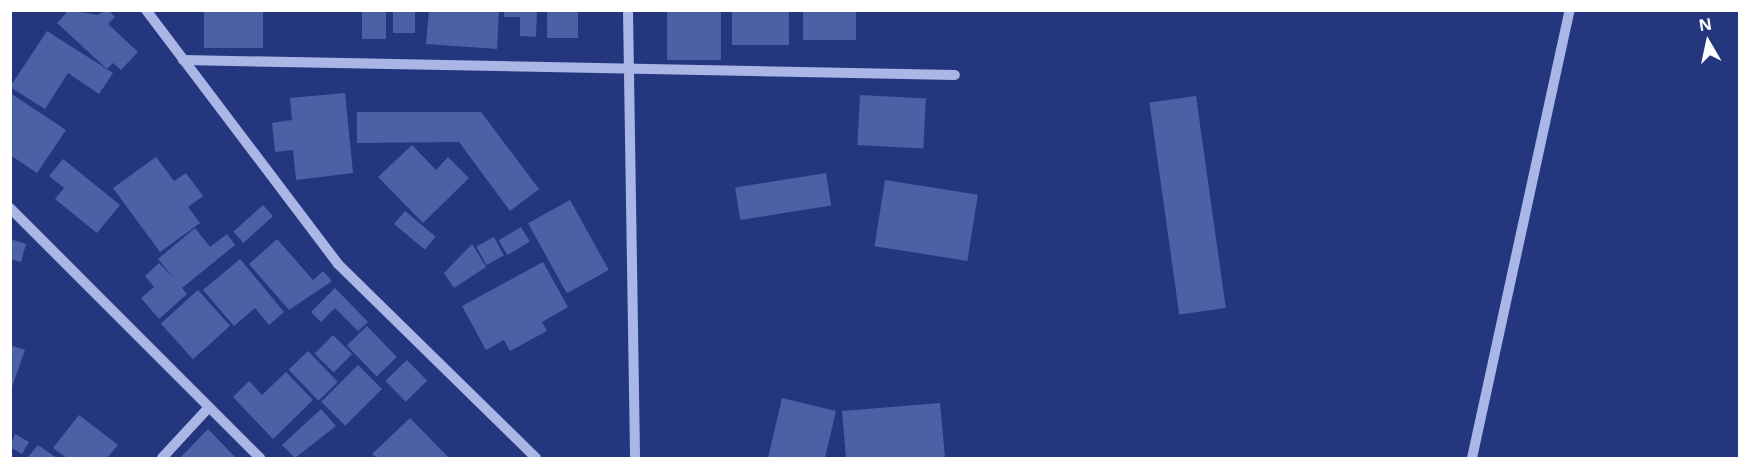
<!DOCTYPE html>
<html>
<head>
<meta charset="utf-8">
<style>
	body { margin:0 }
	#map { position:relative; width:1750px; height:469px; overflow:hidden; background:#24367e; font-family:"Open Sans",sans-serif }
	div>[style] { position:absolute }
	.building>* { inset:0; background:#4c60a6; transform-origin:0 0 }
	.minor>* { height:10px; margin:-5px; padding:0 5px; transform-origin:5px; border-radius:5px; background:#a9b6e6 }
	span { translate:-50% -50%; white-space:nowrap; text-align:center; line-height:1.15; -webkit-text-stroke:4.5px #24367e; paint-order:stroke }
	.frame { position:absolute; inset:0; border:12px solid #fff; pointer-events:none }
	.north { position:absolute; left:1678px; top:12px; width:60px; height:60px; -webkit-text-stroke:4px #24367e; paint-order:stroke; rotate:351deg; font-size:16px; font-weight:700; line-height:24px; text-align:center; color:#fff }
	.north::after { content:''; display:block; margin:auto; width:21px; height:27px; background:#fff; clip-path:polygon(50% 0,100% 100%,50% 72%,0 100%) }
</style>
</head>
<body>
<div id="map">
	<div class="building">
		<div style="clip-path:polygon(69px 10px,97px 15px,108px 10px,115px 17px,108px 24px,138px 52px,121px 70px,113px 63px,107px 69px,57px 23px)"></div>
		<div style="left:204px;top:10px;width:59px;height:38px"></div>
		<div style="left:362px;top:10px;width:24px;height:29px"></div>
		<div style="left:393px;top:10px;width:22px;height:23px"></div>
		<div style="clip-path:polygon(429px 10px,499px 10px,497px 49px,426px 44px)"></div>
		<div style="clip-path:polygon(504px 10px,537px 10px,536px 37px,520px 36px,520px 17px,504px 17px)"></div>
		<div style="left:547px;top:10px;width:31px;height:28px"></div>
		<div style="left:667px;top:10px;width:54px;height:50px"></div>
		<div style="left:732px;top:10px;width:57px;height:35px"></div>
		<div style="left:803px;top:10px;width:53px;height:30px"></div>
		<div style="clip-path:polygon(47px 31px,113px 73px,99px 94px,68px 73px,45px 109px,10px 87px)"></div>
		<div style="clip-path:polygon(10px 93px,66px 130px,37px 173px,10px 155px)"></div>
		<div style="clip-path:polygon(345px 93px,353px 173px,296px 180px,293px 150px,275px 152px,272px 123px,292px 120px,290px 98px)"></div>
		<div style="left:860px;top:95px;width:66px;height:50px;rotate:3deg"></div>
		<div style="left:1196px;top:96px;width:214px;height:47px;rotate:82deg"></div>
		<div style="clip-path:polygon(357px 112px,481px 112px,539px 189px,510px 211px,459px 142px,357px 143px)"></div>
		<div style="clip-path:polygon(412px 145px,436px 170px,448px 157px,469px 178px,423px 223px,378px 177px)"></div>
		<div style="clip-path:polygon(156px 157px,174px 181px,186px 173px,203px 196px,188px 207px,200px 223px,160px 252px,113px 188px)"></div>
		<div style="clip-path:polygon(63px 159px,120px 205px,97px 233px,55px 199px,64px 188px,49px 176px)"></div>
		<div style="left:826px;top:173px;width:33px;height:92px;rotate:81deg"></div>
		<div style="left:885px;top:180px;width:94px;height:67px;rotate:9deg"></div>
		<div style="left:570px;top:200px;width:80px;height:48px;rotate:61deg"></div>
		<div style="left:263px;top:205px;width:15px;height:40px;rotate:48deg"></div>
		<div style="left:405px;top:211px;width:40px;height:17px;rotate:40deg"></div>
		<div style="left:521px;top:227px;width:17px;height:26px;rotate:59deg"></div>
		<div style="clip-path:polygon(195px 228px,210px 247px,227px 234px,235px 245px,182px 288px,187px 294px,159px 319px,141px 298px,154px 287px,145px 276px,159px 263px,174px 278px,158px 259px)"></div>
		<div style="left:494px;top:237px;width:21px;height:20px;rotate:62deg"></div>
		<div style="clip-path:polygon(10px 239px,26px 244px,21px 262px,10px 259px)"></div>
		<div style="clip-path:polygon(277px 239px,313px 280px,323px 271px,332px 281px,289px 310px,249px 264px)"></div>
		<div style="clip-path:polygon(472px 244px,486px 267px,454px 288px,444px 273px)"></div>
		<div style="clip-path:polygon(240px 259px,284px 312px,269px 325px,255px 308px,234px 326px,203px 290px)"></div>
		<div style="clip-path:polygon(543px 262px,568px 307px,542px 322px,547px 331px,510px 351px,504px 340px,486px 350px,462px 306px)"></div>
		<div style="clip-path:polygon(335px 288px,368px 322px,358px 331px,335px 308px,321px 322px,311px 312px)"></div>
		<div style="left:198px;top:290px;width:48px;height:50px;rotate:48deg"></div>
		<div style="left:367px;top:326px;width:43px;height:28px;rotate:46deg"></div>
		<div style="left:333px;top:335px;width:27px;height:26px;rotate:45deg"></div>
		<div style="clip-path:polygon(10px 345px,25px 350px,11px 390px,10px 390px)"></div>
		<div style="left:308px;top:351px;width:43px;height:27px;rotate:46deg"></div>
		<div style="left:407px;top:360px;width:29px;height:30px;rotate:46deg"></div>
		<div style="left:358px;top:365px;width:34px;height:52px;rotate:45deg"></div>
		<div style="clip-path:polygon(286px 372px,313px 400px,273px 439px,233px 397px,249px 381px,262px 395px)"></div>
		<div style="clip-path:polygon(782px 398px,836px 411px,825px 458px,768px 458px)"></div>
		<div style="clip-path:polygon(940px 403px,945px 458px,846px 458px,842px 411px)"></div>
		<div style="clip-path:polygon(321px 409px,336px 426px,295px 458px,282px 445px)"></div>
		<div style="clip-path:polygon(79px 415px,118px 445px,107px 458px,67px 458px,53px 448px)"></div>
		<div style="clip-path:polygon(410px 418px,449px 458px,377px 458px,372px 454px)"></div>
		<div style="clip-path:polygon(208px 429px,236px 458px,180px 458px)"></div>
		<div style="clip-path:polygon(15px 434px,29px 442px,22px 454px,10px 447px)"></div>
		<div style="clip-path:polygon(38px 445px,57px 458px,27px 458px)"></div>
	</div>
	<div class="minor">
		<div style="left:146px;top:10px;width:318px;rotate:52.9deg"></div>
		<div style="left:338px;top:264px;width:277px;rotate:44.4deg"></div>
		<div style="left:628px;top:10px;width:448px;rotate:89.1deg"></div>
		<div style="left:183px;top:60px;width:772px;rotate:1.11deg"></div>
		<div style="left:10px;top:208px;width:354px;rotate:45deg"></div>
		<div style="left:162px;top:458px;width:69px;rotate:-47.3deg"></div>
		<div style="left:1472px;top:458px;width:459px;rotate:-77.7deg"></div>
	</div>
	<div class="frame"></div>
	<div class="north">N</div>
</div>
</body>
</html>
